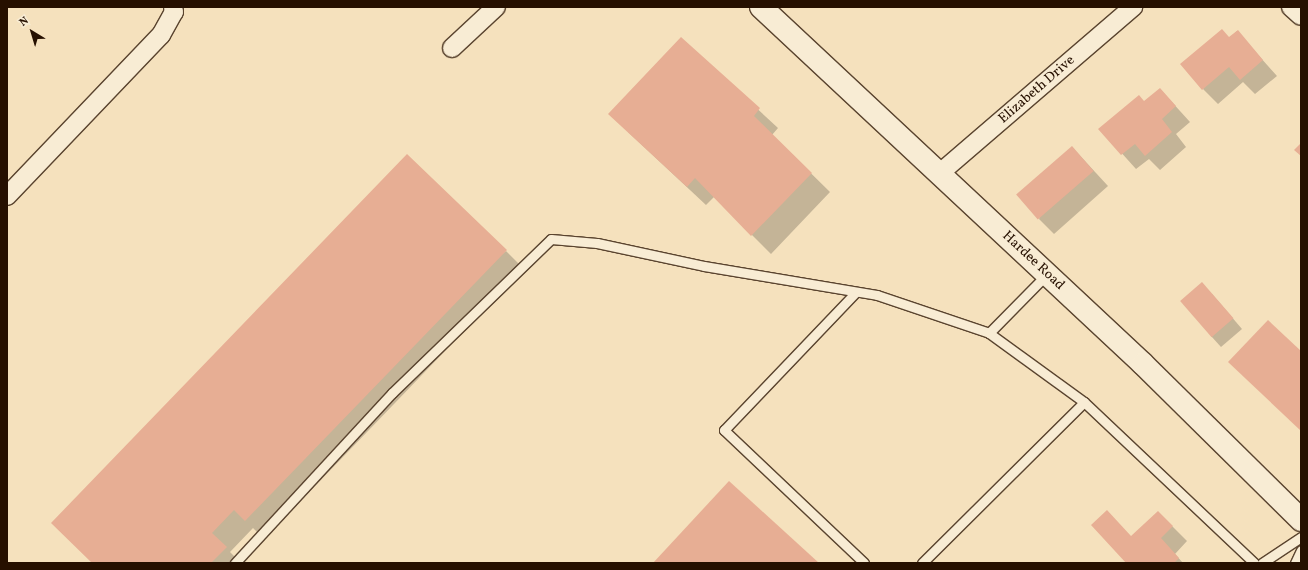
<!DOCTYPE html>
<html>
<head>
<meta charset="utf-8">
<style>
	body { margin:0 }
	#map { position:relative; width:1308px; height:570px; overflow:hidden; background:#f5e1bd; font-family:Vollkorn,serif }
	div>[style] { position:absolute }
	.shadow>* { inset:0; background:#0003 }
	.building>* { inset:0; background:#e7ae94; transform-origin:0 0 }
	.roads { filter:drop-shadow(1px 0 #5a442f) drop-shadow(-1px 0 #5a442f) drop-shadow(0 1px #5a442f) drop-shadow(0 -1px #5a442f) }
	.lane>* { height:9px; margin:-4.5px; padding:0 4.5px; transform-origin:4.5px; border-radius:4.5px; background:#f8ecd4 }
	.street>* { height:18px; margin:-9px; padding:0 9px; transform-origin:9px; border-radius:9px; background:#f8ecd4 }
	.secondary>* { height:22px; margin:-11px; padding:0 11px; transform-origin:11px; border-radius:11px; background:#f8ecd4 }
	span { translate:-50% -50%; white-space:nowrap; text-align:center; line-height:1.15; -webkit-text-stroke:3.5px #f8ecd4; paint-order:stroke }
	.street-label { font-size:14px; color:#261000 }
	.frame { position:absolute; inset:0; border:8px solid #261000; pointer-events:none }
	.north { position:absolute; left:12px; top:12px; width:40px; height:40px; -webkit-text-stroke:3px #f8ecd4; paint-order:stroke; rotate:322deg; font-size:11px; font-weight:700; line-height:16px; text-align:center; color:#261000 }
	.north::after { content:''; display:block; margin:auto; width:14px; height:18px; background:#261000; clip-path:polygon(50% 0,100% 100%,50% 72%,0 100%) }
</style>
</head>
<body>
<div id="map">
	<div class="shadow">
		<div style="clip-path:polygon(1237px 31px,1277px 76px,1255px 94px,1243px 82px,1218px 104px,1203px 89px,1230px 38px)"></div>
		<div style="clip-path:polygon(681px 38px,778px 128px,772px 135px,830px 192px,771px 254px,714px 197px,706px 205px,628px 132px)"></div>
		<div style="clip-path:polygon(1160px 89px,1190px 122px,1176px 134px,1186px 147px,1160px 170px,1149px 159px,1136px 169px,1100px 129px,1145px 102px)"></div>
		<div style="clip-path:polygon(1072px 147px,1108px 186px,1054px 234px,1039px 219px)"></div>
		<div style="clip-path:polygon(506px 251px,524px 269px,264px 539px,253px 528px,230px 552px,241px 563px,93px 563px)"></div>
		<div style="clip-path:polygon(1212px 294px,1242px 329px,1221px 347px,1211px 336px)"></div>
		<div style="clip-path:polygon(1158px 512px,1187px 541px,1175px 554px,1183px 563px,1128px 563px,1132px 537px)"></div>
	</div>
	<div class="building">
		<div style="clip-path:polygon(1222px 29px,1229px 37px,1238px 30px,1263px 60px,1240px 80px,1229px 67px,1202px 90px,1180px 64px)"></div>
		<div style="clip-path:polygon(681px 37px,760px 108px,754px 116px,812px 173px,751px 236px,695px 178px,687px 187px,608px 114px)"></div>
		<div style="clip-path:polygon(1160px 88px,1176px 106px,1162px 119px,1172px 132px,1145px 156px,1135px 144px,1121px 155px,1098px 129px,1139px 95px,1144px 101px)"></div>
		<div style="clip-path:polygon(1301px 143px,1301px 156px,1294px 150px)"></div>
		<div style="left:1072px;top:146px;width:33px;height:74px;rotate:49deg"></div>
		<div style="clip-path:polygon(407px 154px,507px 250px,245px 521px,234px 510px,212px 533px,227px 547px,211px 563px,92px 563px,51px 523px)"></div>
		<div style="left:1202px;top:282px;width:48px;height:29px;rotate:49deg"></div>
		<div style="clip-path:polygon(1268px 320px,1301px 351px,1301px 431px,1228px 362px)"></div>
		<div style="clip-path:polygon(729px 481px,819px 563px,653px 563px)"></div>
		<div style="clip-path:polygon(1107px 510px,1131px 536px,1158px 511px,1173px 526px,1161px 538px,1179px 558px,1174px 563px,1126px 563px,1091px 525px)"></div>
	</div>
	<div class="roads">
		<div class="lane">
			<div style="left:856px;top:292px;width:191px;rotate:133.7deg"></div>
			<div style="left:724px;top:430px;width:193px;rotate:43.5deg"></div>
			<div style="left:989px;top:333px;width:117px;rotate:36deg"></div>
			<div style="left:1084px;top:402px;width:234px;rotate:43.4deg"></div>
			<div style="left:235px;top:563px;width:231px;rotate:-47.3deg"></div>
			<div style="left:392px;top:393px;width:221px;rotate:-44.1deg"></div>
			<div style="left:551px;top:239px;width:46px;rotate:5deg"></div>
			<div style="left:597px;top:243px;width:109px;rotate:12.1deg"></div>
			<div style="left:704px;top:266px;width:175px;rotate:9.5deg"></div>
			<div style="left:877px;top:295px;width:118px;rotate:18.7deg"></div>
			<div style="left:989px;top:333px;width:83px;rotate:-45.5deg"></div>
			<div style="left:922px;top:563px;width:228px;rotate:-44.8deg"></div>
			<div style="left:1262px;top:563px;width:47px;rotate:-33.7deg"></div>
			<div style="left:1295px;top:563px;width:14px;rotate:-65deg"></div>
		</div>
		<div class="street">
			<div style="left:1291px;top:7px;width:13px;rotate:42deg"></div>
			<div style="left:452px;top:48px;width:60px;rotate:-43deg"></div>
			<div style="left:940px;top:173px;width:255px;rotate:-40.7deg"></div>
			<div style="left:7px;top:196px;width:223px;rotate:-46.3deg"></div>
			<div style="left:161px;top:35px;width:26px;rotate:-61deg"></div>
			<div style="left:174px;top:12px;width:5px;rotate:-101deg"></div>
		</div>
		<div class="secondary">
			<div style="left:761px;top:7px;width:523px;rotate:43.06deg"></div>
			<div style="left:1143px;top:364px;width:222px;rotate:44.6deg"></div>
		</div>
	</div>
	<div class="street-label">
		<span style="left:1037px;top:90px;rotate:-41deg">Elizabeth Drive</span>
		<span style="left:1033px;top:261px;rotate:43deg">Hardee Road</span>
	</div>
	<div class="frame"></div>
	<div class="north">N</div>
</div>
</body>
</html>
